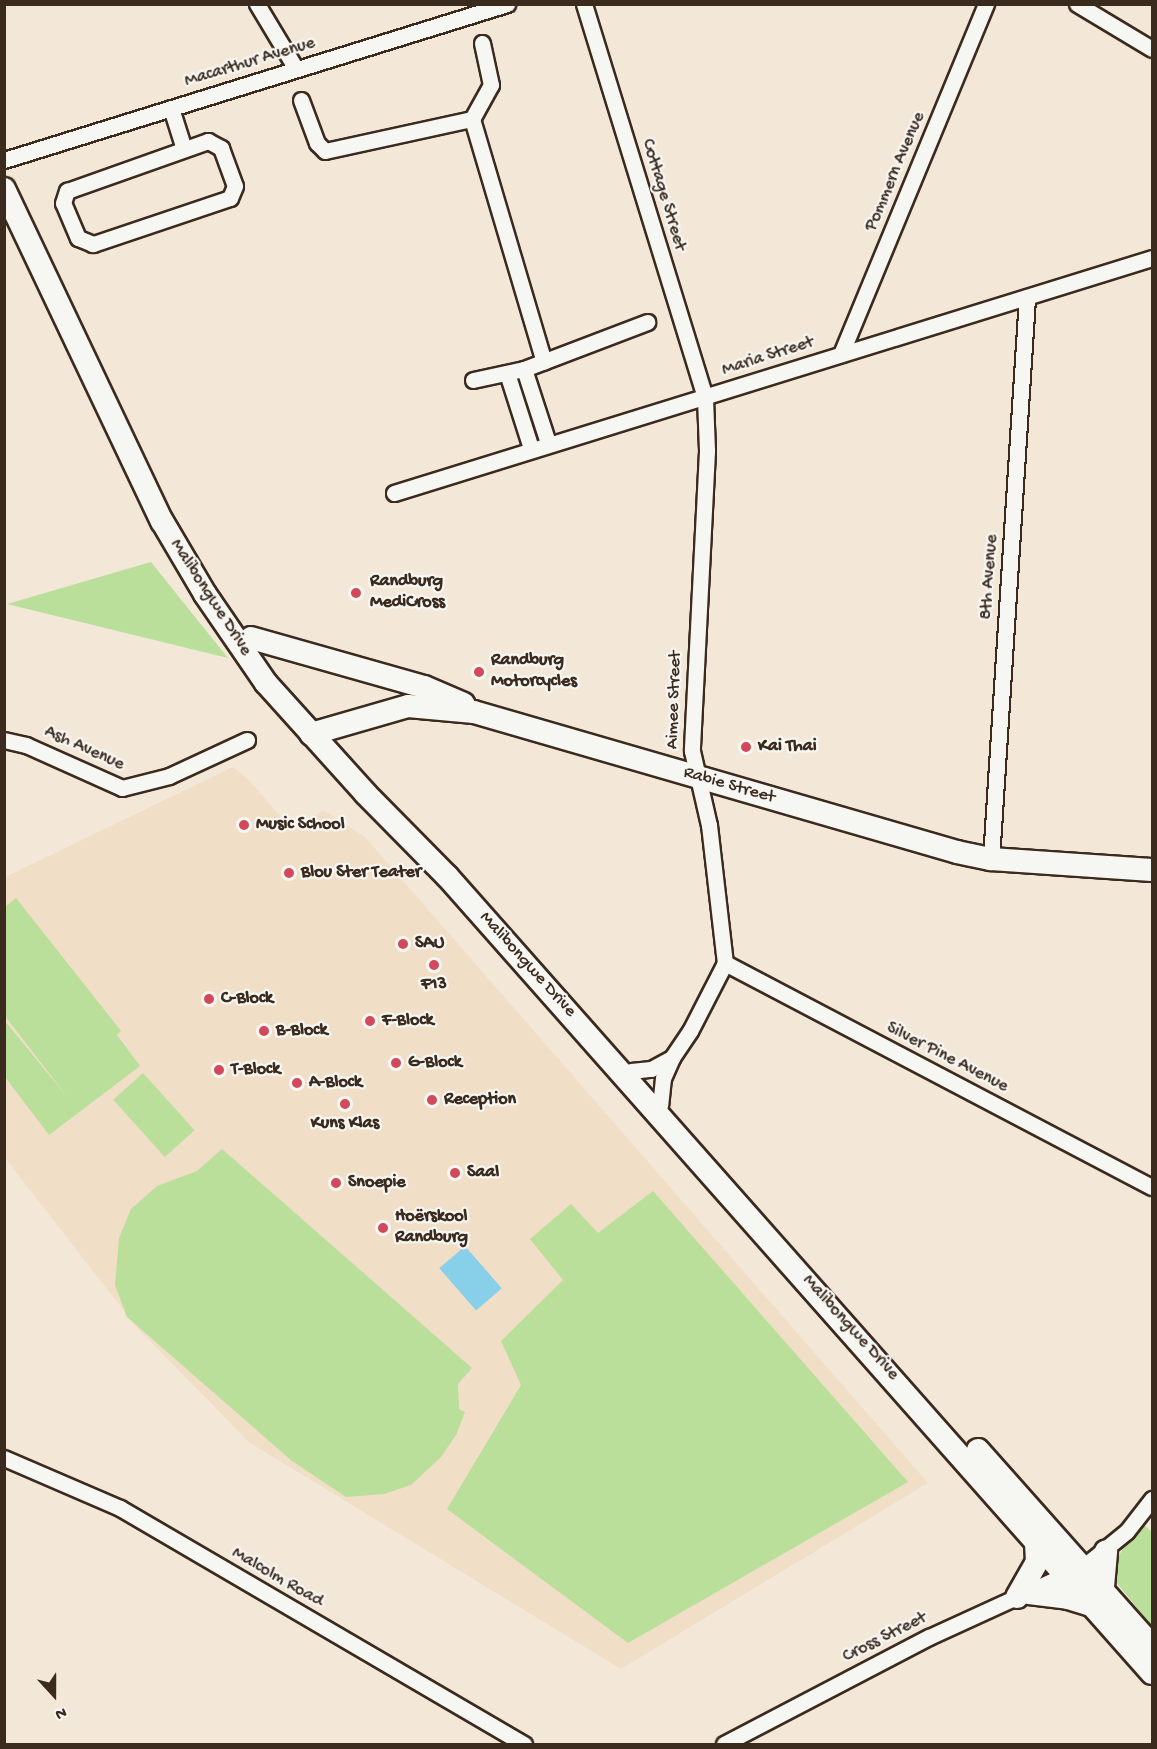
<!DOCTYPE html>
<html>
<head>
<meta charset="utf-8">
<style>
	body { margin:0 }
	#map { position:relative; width:1157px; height:1749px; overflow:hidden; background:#f3e8d8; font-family:"Gochi Hand",sans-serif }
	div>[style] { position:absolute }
	.built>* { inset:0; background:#f1dec6 }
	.green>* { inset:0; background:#b9df9b; transform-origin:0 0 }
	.water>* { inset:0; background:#88cfe9; transform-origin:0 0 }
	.roads { filter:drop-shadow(2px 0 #3b2a1e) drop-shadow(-2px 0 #3b2a1e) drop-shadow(0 2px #3b2a1e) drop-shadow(0 -2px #3b2a1e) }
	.street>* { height:15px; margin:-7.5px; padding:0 7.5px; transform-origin:7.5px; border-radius:7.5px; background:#f6f6f2 }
	.secondary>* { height:22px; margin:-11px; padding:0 11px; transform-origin:11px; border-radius:11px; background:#f6f6f2 }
	.dots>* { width:16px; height:16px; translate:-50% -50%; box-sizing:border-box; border:3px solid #f6f6f2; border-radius:50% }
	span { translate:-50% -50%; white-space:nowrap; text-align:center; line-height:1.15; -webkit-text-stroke:4.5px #f6f6f2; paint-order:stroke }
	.street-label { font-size:18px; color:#3b2a1e }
	.poi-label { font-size:18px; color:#3b2a1e; font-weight:700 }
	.left { translate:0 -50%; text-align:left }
	.frame { position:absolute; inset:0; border:6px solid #3b2a1e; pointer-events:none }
	.north { position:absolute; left:24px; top:1665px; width:60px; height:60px; -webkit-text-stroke:4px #f6f6f2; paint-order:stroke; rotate:159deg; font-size:16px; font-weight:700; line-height:24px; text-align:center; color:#3b2a1e }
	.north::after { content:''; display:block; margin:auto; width:21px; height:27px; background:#3b2a1e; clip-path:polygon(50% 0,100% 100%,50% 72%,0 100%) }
</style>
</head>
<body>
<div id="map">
	<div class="built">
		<div style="clip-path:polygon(233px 767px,248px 779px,293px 831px,323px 810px,365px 837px,928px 1483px,621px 1669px,250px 1443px,138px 1329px,5px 1158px,5px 877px)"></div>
	</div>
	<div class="green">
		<div style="clip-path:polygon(151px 562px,228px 658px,7px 604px)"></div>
		<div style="clip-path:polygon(16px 898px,121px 1031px,117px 1035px,140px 1066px,49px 1135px,5px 1077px,5px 1021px,68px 1098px,5px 1016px,5px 907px)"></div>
		<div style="left:143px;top:1073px;width:77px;height:40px;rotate:48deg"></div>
		<div style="clip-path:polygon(222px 1149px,472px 1368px,458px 1384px,459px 1409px,465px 1412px,456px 1435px,441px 1457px,411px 1485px,384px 1494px,346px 1497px,292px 1461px,127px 1317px,115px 1285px,119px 1238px,131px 1209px,157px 1186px,197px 1171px)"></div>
		<div style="clip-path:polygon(653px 1191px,908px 1482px,628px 1643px,447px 1509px,521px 1385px,501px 1341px,563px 1280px,530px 1239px,571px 1204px,598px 1233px)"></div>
		<div style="clip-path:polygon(1139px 1520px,1152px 1532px,1152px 1626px,1116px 1582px,1113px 1566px)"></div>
	</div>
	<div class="water">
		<div style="left:465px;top:1246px;width:56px;height:34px;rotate:49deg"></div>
	</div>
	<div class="roads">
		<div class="street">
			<div style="left:257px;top:4px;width:76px;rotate:59deg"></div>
			<div style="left:584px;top:4px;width:412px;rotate:72.9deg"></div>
			<div style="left:705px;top:398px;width:53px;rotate:87.8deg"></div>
			<div style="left:707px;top:451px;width:300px;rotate:92.9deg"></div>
			<div style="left:692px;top:751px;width:76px;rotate:77.1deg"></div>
			<div style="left:709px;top:825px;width:139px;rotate:83.4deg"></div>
			<div style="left:725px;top:963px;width:76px;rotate:117.2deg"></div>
			<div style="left:690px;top:1031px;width:32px;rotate:124deg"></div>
			<div style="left:672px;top:1058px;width:22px;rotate:114deg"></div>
			<div style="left:663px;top:1078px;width:27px;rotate:96deg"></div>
			<div style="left:1077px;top:4px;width:87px;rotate:31deg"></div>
			<div style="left:301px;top:100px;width:46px;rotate:69.6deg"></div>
			<div style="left:317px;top:143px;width:11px;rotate:45deg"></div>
			<div style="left:325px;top:151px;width:150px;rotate:-12.3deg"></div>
			<div style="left:472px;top:119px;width:39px;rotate:-61deg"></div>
			<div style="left:491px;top:85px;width:43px;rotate:-102.1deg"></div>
			<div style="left:171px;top:108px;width:43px;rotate:72.4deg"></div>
			<div style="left:472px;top:119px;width:253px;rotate:73.5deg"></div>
			<div style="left:208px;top:141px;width:15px;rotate:28deg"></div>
			<div style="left:221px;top:148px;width:40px;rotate:69.8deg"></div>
			<div style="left:235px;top:186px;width:13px;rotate:113deg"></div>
			<div style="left:230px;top:198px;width:145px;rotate:161.4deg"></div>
			<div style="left:93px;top:244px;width:16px;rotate:-158deg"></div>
			<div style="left:78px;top:238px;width:38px;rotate:-113deg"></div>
			<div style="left:63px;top:203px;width:13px;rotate:-72deg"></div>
			<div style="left:67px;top:191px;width:150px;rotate:-19.5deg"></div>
			<div style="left:4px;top:160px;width:527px;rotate:-17.23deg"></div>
			<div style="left:841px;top:354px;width:379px;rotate:-67.5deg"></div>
			<div style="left:524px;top:369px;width:78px;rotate:72deg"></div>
			<div style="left:507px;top:373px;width:79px;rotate:72.3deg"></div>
			<div style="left:473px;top:380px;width:52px;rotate:-12.2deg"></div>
			<div style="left:524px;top:369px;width:132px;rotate:-20.9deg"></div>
			<div style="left:394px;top:493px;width:794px;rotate:-17.22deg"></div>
			<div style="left:4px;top:740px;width:23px;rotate:13deg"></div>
			<div style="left:26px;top:745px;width:105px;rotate:24.1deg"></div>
			<div style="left:122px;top:788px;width:49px;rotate:-14.3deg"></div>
			<div style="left:169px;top:776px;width:86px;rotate:-24.8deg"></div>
			<div style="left:991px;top:859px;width:563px;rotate:-86.33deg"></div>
			<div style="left:725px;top:963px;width:482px;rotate:27.7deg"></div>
			<div style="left:631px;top:1071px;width:20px;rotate:-6deg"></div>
			<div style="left:651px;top:1069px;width:24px;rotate:-28deg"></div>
			<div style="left:4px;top:1458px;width:126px;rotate:23.3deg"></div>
			<div style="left:120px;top:1508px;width:468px;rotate:30.3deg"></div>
			<div style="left:724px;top:1744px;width:231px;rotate:-27.6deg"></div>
			<div style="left:929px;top:1637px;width:170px;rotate:-24.6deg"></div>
			<div style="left:1084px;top:1566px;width:55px;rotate:-39.1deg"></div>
			<div style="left:1127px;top:1531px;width:41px;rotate:-52deg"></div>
		</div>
		<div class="secondary">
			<div style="left:4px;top:189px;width:368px;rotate:64.6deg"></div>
			<div style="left:162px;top:521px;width:85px;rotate:59.5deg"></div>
			<div style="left:205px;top:594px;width:108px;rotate:55.6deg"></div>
			<div style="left:266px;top:683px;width:149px;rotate:48deg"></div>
			<div style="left:366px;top:794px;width:115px;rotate:45.4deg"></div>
			<div style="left:447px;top:876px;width:1064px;rotate:48.51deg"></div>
			<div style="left:251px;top:638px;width:180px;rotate:15.8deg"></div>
			<div style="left:424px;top:687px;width:43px;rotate:23deg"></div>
			<div style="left:311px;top:734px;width:101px;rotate:-16.1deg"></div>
			<div style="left:408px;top:706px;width:66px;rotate:5.2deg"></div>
			<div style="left:474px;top:712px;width:503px;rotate:16.16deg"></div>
			<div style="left:957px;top:852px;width:35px;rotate:12deg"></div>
			<div style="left:991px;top:859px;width:161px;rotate:3.9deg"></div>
			<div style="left:978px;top:1450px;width:262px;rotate:48.4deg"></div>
			<div style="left:1103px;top:1587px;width:36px;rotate:-85deg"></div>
			<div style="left:1029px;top:1593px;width:39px;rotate:7deg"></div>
			<div style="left:1068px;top:1598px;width:28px;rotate:17deg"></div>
			<div style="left:1017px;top:1597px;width:40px;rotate:-60.3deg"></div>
			<div style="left:1037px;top:1562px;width:20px;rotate:-93deg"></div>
		</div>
	</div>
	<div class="dots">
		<div style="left:356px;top:593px;background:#d1495b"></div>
		<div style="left:479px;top:672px;background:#d1495b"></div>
		<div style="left:746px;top:747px;background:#d1495b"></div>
		<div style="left:244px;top:825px;background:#d1495b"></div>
		<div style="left:289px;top:873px;background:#d1495b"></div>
		<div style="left:403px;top:944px;background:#d1495b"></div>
		<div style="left:434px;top:965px;background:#d1495b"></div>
		<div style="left:209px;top:999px;background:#d1495b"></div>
		<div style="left:370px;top:1021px;background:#d1495b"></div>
		<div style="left:264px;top:1031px;background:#d1495b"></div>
		<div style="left:396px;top:1063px;background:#d1495b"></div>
		<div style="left:219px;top:1070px;background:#d1495b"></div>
		<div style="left:297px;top:1083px;background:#d1495b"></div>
		<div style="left:432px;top:1100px;background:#d1495b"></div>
		<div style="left:345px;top:1104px;background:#d1495b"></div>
		<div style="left:455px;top:1173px;background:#d1495b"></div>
		<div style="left:336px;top:1183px;background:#d1495b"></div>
		<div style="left:383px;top:1228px;background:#d1495b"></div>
	</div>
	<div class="street-label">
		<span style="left:250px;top:63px;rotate:-17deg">Macarthur Avenue</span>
		<span style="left:896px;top:172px;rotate:-67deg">Pommern Avenue</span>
		<span style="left:663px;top:195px;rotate:73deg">Cottage Street</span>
		<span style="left:768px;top:357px;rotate:-18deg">Maria Street</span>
		<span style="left:990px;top:577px;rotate:-86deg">8th Avenue</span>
		<span style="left:210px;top:598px;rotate:57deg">Malibongwe Drive</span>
		<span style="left:675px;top:700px;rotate:-88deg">Aimee Street</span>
		<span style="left:84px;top:749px;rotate:24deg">Ash Avenue</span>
		<span style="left:729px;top:786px;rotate:16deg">Rabie Street</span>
		<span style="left:527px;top:965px;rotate:48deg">Malibongwe Drive</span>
		<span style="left:947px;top:1058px;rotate:27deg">Silver Pine Avenue</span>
		<span style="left:850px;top:1328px;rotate:48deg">Malibongwe Drive</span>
		<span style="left:277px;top:1578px;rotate:30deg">Malcolm Road</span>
		<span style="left:885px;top:1638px;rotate:-27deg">Cross Street</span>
	</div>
	<div class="poi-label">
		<span class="left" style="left:370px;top:593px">Randburg<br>MediCross</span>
		<span class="left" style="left:491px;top:672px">Randburg<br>Motorcycles</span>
		<span class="left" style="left:758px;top:747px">Kai Thai</span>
		<span class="left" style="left:256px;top:825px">Music School</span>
		<span class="left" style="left:301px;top:873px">Blou Ster Teater</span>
		<span class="left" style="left:415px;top:944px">SAU</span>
		<span style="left:434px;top:985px">F13</span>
		<span class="left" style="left:221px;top:999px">C-Block</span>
		<span class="left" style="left:382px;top:1021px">F-Block</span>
		<span class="left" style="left:276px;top:1031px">B-Block</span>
		<span class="left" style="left:408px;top:1063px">G-Block</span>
		<span class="left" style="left:231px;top:1070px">T-Block</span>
		<span class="left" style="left:309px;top:1083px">A-Block</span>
		<span class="left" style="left:444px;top:1100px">Reception</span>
		<span style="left:345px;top:1124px">Kuns Klas</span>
		<span class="left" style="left:467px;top:1173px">Saal</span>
		<span class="left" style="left:348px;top:1183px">Snoepie</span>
		<span class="left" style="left:395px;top:1228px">Hoërskool<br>Randburg</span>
	</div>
	<div class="frame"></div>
	<div class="north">N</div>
</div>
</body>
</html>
